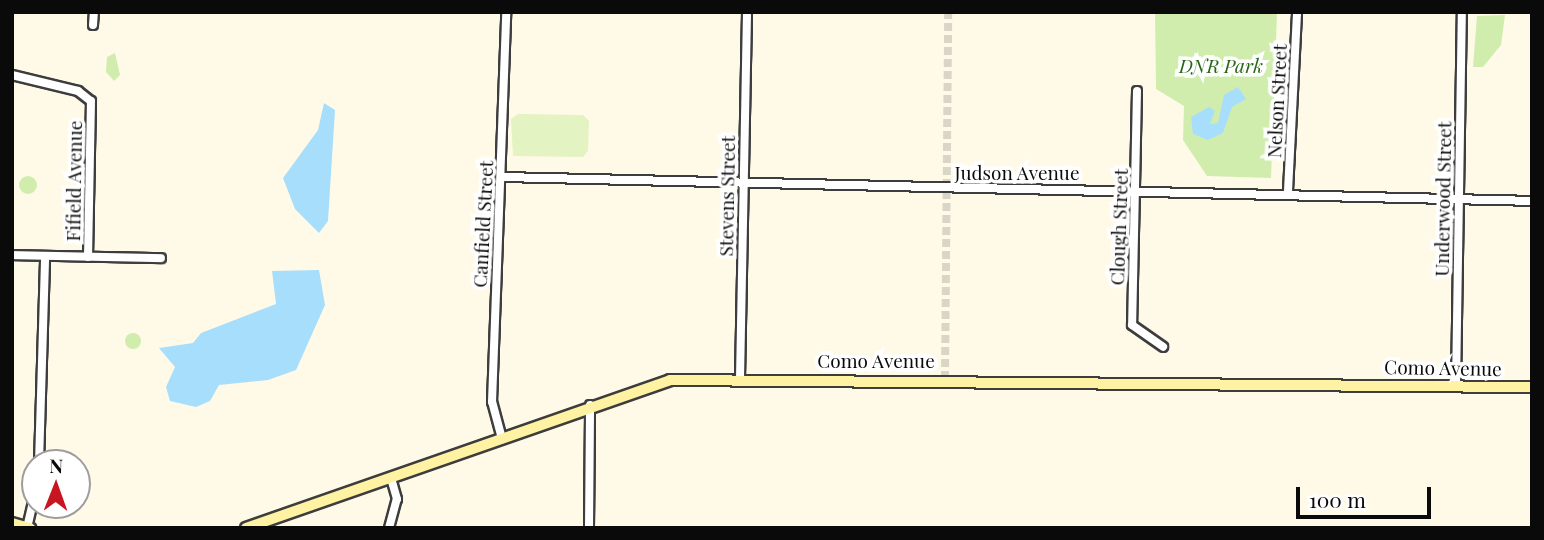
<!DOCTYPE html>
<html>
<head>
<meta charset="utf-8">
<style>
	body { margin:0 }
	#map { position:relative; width:1544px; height:540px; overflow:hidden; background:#fffae8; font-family:"Playfair Display",serif }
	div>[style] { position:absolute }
	.green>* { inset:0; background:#d0edae }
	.round { border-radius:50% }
	.pitch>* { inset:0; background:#e3f3c1 }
	.water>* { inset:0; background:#a7defc }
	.street-tunnel>* { height:8px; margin-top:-4px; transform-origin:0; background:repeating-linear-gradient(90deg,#dad6c7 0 8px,transparent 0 12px) }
	.roads { filter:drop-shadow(2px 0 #3d3d3d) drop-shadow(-2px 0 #3d3d3d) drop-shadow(0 2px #3d3d3d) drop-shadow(0 -2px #3d3d3d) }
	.street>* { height:8px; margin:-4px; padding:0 4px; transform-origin:4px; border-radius:4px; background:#fff }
	.secondary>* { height:10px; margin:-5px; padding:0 5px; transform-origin:5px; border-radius:5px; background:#fff3a3 }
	span { translate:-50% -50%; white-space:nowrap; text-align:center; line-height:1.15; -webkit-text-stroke:7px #fff; paint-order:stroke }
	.park-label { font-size:19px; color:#286716; font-style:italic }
	.street-label { font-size:19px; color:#0a0a0a }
	.frame { position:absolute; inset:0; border:14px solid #0a0a0a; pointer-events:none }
	.north { position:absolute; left:21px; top:449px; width:70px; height:70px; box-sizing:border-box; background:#fff; border:2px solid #9d9d9d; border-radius:50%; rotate:1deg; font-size:19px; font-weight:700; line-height:28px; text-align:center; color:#0a0a0a }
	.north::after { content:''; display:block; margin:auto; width:24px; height:32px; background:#c71622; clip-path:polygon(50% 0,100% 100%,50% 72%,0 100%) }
	.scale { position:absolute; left:1296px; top:487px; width:135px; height:32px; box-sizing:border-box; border:4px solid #0a0a0a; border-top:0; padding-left:9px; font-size:21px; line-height:24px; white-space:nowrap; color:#0a0a0a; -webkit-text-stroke:5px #fff; paint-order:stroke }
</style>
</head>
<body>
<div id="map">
	<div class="green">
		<div style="clip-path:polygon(1155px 13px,1277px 14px,1271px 178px,1207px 176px,1183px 140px,1184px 106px,1156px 89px)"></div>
		<div style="clip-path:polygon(1505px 15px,1501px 45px,1483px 67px,1473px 67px,1477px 16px)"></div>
		<div style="clip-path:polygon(115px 53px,120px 75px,114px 81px,106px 72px,107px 57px)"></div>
		<div class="round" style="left:19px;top:176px;width:18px;height:18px"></div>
		<div class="round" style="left:125px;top:333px;width:16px;height:16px"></div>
	</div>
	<div class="pitch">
		<div style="clip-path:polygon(518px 114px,583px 115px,589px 121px,588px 151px,583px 157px,513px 156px,511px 119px)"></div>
	</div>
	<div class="water">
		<div style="clip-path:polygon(1238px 87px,1246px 99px,1232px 107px,1223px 133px,1208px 140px,1193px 134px,1191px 117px,1209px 107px,1215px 111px,1210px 124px,1218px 123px,1224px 95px)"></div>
		<div style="clip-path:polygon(324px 103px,335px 110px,328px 221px,319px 233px,295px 209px,283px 178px,318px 130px)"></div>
		<div style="clip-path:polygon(319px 270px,325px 305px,296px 370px,268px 380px,219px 385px,210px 401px,196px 407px,170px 401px,166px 387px,175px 367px,159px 348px,193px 343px,201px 333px,276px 304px,272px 271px)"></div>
	</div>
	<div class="street-tunnel">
		<div style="left:945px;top:379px;width:367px;rotate:-89.5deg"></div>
	</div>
	<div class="roads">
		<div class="street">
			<div style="left:93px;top:25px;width:13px;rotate:-86deg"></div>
			<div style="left:12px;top:75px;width:68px;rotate:13.6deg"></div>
			<div style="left:78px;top:91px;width:16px;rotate:38deg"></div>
			<div style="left:91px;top:101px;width:156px;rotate:91.1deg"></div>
			<div style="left:1137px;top:91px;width:234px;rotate:91.2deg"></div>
			<div style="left:1132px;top:325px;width:38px;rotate:35deg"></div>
			<div style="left:502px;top:177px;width:1030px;rotate:1.33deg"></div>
			<div style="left:1288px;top:191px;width:179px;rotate:-87.1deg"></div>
			<div style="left:12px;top:255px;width:149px;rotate:1.2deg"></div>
			<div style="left:740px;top:378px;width:363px;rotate:-88.9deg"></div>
			<div style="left:1456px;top:385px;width:373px;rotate:-89.1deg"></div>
			<div style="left:501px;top:435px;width:34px;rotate:-105deg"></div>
			<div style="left:492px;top:402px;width:390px;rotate:-87.9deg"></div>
			<div style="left:39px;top:463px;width:206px;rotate:-88.3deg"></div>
			<div style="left:27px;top:528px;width:37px;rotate:-77deg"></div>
			<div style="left:389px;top:528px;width:30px;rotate:-75deg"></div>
			<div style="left:397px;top:499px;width:22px;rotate:-106deg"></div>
			<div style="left:589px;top:528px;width:123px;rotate:-89.5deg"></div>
		</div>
		<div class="secondary">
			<div style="left:12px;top:523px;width:19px;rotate:16deg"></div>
			<div style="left:246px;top:528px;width:449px;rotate:-19.2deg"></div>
			<div style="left:670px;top:380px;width:862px;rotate:0.47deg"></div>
		</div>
	</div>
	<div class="park-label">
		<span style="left:1221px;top:66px">DNR Park</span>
	</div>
	<div class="street-label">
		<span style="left:1277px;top:101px;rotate:-87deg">Nelson Street</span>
		<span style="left:1017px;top:173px">Judson Avenue</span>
		<span style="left:74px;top:181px;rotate:-89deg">Fifield Avenue</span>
		<span style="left:727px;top:196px;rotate:-89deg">Stevens Street</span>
		<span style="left:1443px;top:199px;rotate:-89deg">Underwood Street</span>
		<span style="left:483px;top:224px;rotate:-87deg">Canfield Street</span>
		<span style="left:1119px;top:227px;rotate:-88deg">Clough Street</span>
		<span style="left:876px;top:361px">Como Avenue</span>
		<span style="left:1443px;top:368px;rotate:1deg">Como Avenue</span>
	</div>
	<div class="frame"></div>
	<div class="north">N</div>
	<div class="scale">100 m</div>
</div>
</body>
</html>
